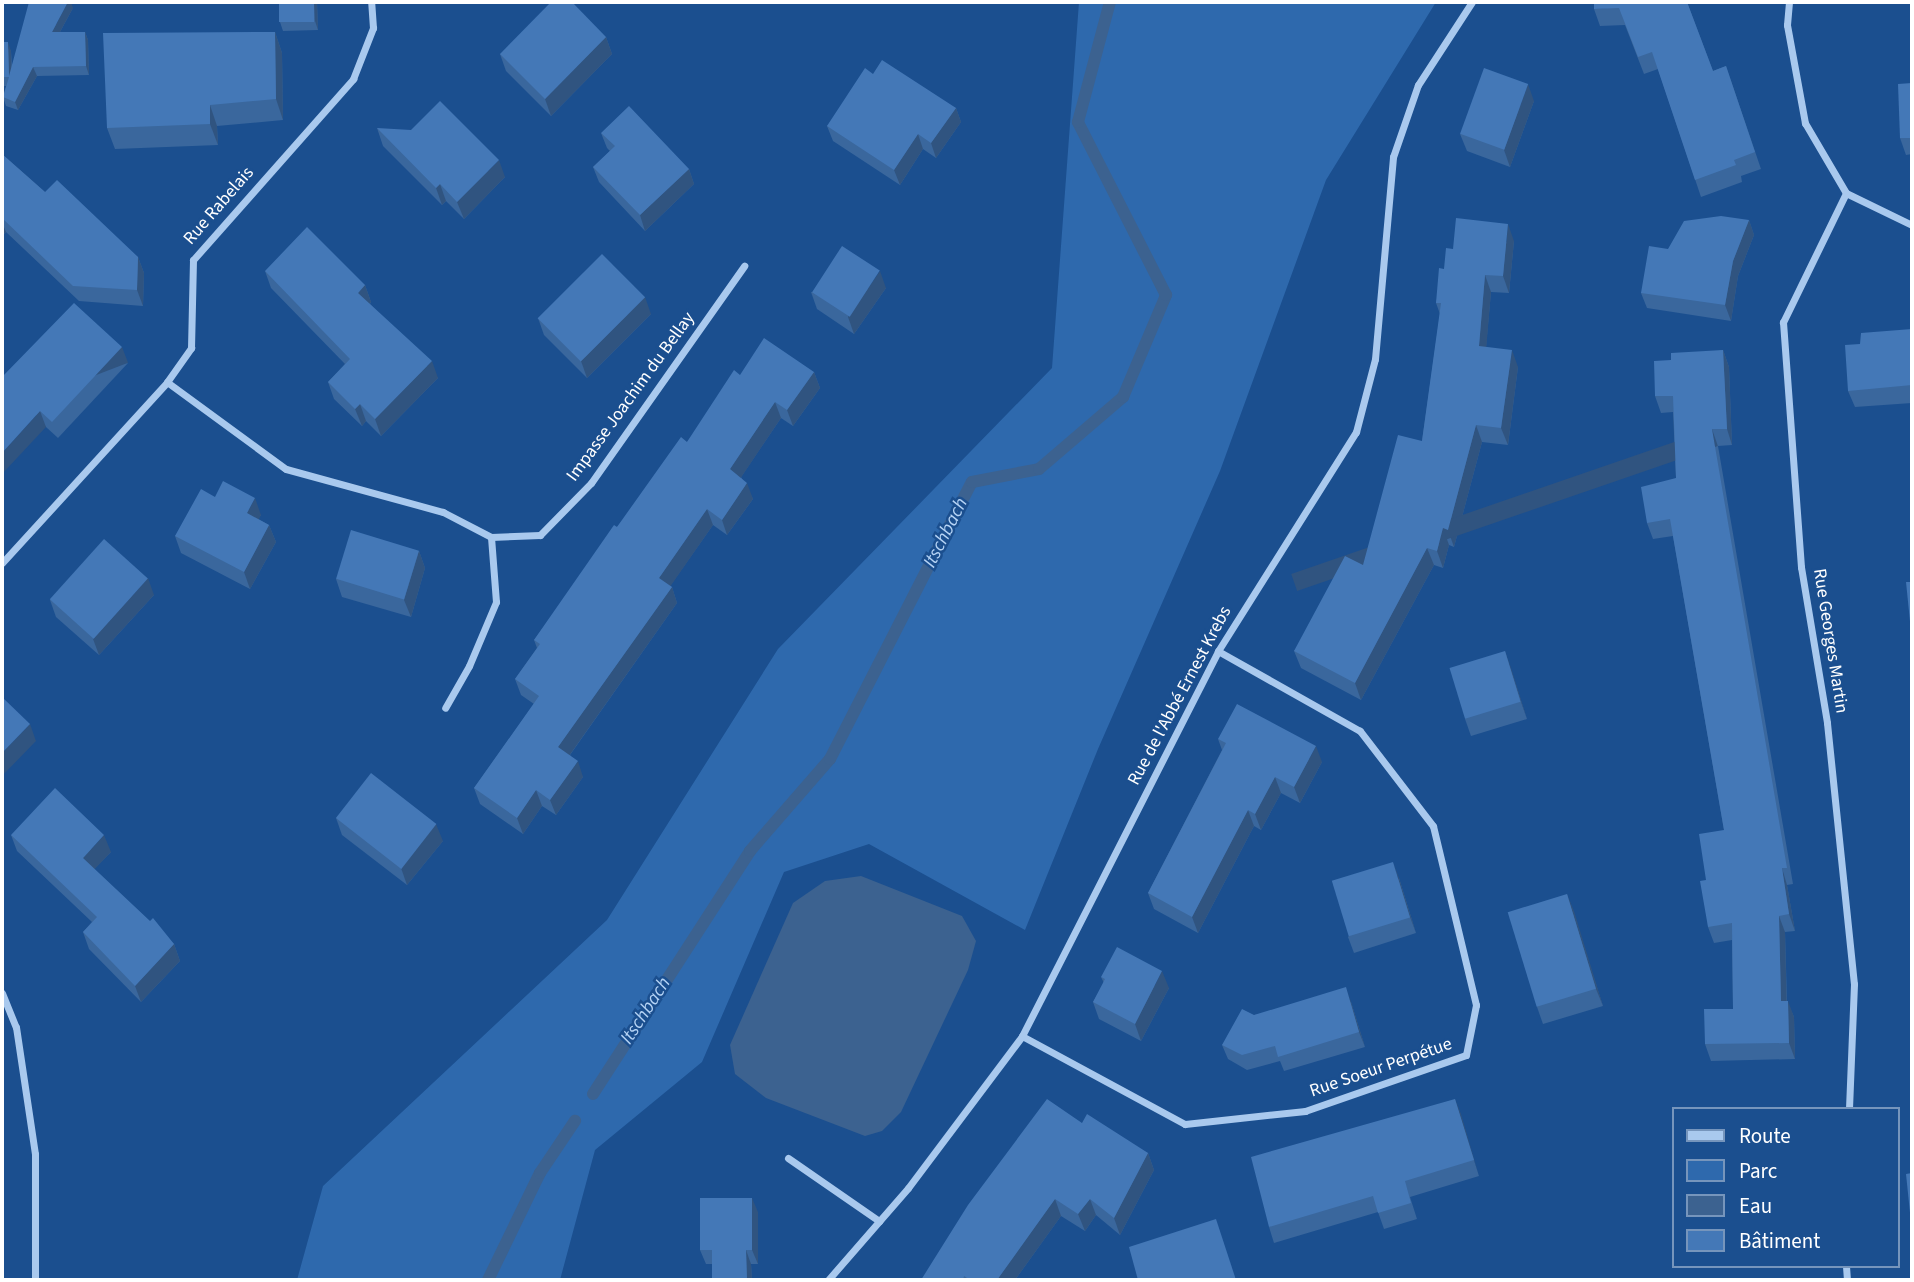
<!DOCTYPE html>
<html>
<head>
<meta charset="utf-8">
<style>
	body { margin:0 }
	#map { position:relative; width:1914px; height:1282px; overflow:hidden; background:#1b4f8f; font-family:"Source Sans 3",sans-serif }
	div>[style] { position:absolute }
	.green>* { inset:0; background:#2e69ad }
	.water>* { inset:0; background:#3c6290 }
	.stream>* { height:12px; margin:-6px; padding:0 6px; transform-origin:6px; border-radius:6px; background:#3c6290 }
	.minor>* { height:7px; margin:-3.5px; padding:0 3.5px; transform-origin:3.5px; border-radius:3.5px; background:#a9c9ee }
	.wall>* { inset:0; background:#3a679d }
	.shaded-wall>* { inset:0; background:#305480; transform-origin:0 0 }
	.building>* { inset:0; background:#4478b7; transform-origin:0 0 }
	span { translate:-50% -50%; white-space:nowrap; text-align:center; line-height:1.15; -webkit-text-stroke:5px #1b4f8f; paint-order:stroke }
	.street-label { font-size:18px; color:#fff }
	.water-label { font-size:19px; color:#b5d3f5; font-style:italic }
	.frame { position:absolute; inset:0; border:4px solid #fff; pointer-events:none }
	.legend { position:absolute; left:1672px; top:1107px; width:228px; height:161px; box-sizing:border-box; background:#1b4f8f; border:2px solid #7695bc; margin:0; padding:9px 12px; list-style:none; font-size:21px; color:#fff }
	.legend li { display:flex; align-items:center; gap:14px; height:35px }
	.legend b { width:35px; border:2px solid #7695bc }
</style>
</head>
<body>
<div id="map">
	<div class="green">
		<div style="clip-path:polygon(1079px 2px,1436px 2px,1326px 180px,1220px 471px,1098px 749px,1025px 930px,869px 844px,784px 872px,702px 1062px,595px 1150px,560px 1280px,297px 1280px,323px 1186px,607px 920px,778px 649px,1052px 368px)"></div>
	</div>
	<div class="water">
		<div style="clip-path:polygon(861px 876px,962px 916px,976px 941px,968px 970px,901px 1112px,882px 1131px,865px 1136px,766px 1098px,735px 1074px,730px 1045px,793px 903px,825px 881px)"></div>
	</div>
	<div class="stream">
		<div style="left:593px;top:1094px;width:289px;rotate:-57.1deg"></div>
		<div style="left:750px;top:851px;width:122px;rotate:-49deg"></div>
		<div style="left:830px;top:759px;width:311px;rotate:-62.9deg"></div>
		<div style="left:972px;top:482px;width:68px;rotate:-11deg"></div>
		<div style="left:1039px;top:469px;width:111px;rotate:-40.6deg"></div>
		<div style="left:1123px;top:397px;width:111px;rotate:-67.1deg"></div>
		<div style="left:1166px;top:295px;width:194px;rotate:-117deg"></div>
		<div style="left:1078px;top:122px;width:124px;rotate:-75.1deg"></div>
		<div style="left:488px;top:1280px;width:119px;rotate:-64.1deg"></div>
		<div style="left:540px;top:1173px;width:63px;rotate:-56.1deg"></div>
	</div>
	<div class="minor">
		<div style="left:1789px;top:2px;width:23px;rotate:95deg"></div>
		<div style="left:1787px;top:25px;width:100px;rotate:79.6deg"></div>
		<div style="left:1805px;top:123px;width:81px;rotate:59.6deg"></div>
		<div style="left:1846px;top:193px;width:73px;rotate:25.9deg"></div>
		<div style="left:1846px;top:193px;width:144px;rotate:116deg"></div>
		<div style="left:1783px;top:322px;width:246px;rotate:85.8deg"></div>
		<div style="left:1801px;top:567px;width:158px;rotate:80.5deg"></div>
		<div style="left:1827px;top:723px;width:262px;rotate:84.1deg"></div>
		<div style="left:1854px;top:984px;width:125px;rotate:92.3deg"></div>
		<div style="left:167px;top:382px;width:147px;rotate:36.2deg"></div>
		<div style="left:286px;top:469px;width:163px;rotate:15.3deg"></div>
		<div style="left:443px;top:512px;width:54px;rotate:27.5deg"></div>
		<div style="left:491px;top:537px;width:65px;rotate:85.6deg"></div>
		<div style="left:496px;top:602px;width:69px;rotate:112.9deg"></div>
		<div style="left:469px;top:666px;width:48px;rotate:119.7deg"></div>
		<div style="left:491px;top:537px;width:49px;rotate:-2.3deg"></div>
		<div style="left:540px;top:535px;width:73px;rotate:-45.6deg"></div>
		<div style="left:591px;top:483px;width:266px;rotate:-54.8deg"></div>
		<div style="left:2px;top:563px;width:245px;rotate:-47.6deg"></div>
		<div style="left:167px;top:382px;width:42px;rotate:-54.8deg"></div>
		<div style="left:191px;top:348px;width:88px;rotate:-88.7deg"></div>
		<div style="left:193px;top:260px;width:242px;rotate:-48.5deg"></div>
		<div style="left:353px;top:79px;width:55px;rotate:-68.6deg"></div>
		<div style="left:373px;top:28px;width:26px;rotate:-94deg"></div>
		<div style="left:2px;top:993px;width:37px;rotate:68deg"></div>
		<div style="left:16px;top:1027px;width:128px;rotate:81.5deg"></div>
		<div style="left:35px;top:1154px;width:126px;rotate:90deg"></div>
		<div style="left:1022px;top:1036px;width:185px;rotate:28.4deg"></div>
		<div style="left:1185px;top:1124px;width:121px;rotate:-6.2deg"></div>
		<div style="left:1305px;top:1111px;width:170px;rotate:-19.2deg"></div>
		<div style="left:1466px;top:1055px;width:51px;rotate:-78.7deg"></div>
		<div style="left:1476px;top:1005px;width:184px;rotate:-103.5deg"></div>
		<div style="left:1433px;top:826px;width:120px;rotate:-127.5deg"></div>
		<div style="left:1360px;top:731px;width:163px;rotate:-150.6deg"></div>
		<div style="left:788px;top:1158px;width:111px;rotate:34.7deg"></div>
		<div style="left:1846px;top:1266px;width:14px;rotate:86deg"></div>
		<div style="left:828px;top:1280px;width:122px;rotate:-49deg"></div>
		<div style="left:908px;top:1188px;width:190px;rotate:-53.1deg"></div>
		<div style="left:1022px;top:1036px;width:432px;rotate:-63deg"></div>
		<div style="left:1218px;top:651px;width:259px;rotate:-57.8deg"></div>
		<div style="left:1356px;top:432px;width:75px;rotate:-75.4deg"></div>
		<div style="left:1375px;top:359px;width:203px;rotate:-84.9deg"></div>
		<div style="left:1393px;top:157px;width:76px;rotate:-70.9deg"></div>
		<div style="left:1418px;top:85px;width:99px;rotate:-57deg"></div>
	</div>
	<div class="wall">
		<div style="clip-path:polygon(317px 2px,318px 30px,283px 31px,280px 22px)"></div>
		<div style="clip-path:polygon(1687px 2px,1713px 71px,1726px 66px,1761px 169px,1741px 176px,1742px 182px,1701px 197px,1658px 69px,1644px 74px,1625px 25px,1600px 26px,1594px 9px)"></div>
		<div style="clip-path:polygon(73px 8px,60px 32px,85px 32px,88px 40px,89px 75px,37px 76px,18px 110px,6px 106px,3px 97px,6px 86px,2px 86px,2px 42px,11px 51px,12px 66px)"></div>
		<div style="clip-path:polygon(275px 32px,282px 53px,283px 120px,217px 126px,218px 145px,115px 149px,107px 128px)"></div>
		<div style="clip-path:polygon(606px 37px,612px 54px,551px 116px,506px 71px,500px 54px)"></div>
		<div style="clip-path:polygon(873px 74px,956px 108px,961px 122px,936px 158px,923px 149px,900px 185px,833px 141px,827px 126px)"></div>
		<div style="clip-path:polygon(1912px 83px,1912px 154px,1906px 155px,1900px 138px)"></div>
		<div style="clip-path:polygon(1534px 101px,1510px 167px,1467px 151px,1460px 134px)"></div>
		<div style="clip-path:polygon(377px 128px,505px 177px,464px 219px,446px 201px,442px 205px,383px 146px)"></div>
		<div style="clip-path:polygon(601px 133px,689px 169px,694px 184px,645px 231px,599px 182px,593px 167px,610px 151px,607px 148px)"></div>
		<div style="clip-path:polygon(2px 154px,45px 192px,138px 257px,144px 273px,143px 306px,79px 301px,6px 232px,3px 235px,2px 233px)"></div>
		<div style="clip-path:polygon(1749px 220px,1754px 235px,1738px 276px,1731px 321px,1647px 308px,1641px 293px,1668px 249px)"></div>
		<div style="clip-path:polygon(1514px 241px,1509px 293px,1491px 292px,1486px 347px,1518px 367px,1508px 445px,1482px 442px,1454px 547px,1449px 545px,1443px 568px,1434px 565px,1361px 700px,1301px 668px,1294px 651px,1363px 565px,1422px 441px,1440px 314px,1436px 303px,1444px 269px,1453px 249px)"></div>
		<div style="clip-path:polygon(265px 271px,365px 285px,371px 302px,370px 304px,438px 378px,381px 436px,366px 421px,362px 426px,334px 399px,328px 382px,345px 364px,271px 288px)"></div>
		<div style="clip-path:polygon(886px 288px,854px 334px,817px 309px,811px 292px)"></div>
		<div style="clip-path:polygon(651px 314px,587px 378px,544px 335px,538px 318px)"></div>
		<div style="clip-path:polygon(1912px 329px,1912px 403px,1855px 407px,1848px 391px,1860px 344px)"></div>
		<div style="clip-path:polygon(1723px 350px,1729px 367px,1732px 445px,1718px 446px,1793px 884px,1787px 885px,1795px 931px,1785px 932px,1787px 1001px,1794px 1017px,1795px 1059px,1711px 1061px,1705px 1044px,1733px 1009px,1732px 940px,1714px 943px,1708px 927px,1706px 880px,1724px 830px,1673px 536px,1653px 539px,1647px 523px,1676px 478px,1673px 412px,1661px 413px,1655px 396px,1671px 360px)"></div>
		<div style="clip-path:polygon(128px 363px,58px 438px,46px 427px,2px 377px)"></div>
		<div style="clip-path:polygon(814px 372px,820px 388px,793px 426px,781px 418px,741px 477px,753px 499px,727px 535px,713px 525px,670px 586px,672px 587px,677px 603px,570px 755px,583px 777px,556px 815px,542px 806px,523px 834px,480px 804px,474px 788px,534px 704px,521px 695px,515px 679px,537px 648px,534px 640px,617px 527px,687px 442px,740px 375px)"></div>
		<div style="clip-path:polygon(215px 497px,261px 515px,258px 519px,269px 525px,276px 542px,250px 589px,181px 553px,175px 536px)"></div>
		<div style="clip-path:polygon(419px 551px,425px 568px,411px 617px,342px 597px,336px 579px)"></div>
		<div style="clip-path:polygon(154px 595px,99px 655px,56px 617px,50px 600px)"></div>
		<div style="clip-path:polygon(1505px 651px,1527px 719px,1471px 736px,1465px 719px)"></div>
		<div style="clip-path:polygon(1218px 739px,1322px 762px,1300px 803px,1281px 793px,1261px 830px,1254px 826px,1198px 933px,1154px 909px,1148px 893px,1222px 750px)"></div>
		<div style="clip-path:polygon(336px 818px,443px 841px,407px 885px,342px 835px)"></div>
		<div style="clip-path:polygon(11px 835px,111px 852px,94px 869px,174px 944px,180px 961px,141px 1002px,89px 949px,83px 932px,92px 922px,17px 851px)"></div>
		<div style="clip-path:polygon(1399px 878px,1416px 933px,1354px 953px,1348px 937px)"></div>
		<div style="clip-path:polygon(1567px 894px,1603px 1006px,1543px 1024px,1537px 1007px)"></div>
		<div style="clip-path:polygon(1101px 977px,1169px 988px,1141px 1041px,1099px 1019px,1093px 1002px,1104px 983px)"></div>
		<div style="clip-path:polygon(1351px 1002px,1365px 1047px,1284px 1071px,1280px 1061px,1247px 1070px,1228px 1059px,1222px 1045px,1254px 1015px)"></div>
		<div style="clip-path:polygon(1455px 1099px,1479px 1176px,1410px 1197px,1417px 1219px,1384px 1229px,1378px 1212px,1274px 1243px,1269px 1227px)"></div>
		<div style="clip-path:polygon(1082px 1123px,1148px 1153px,1154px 1170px,1120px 1235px,1096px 1215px,1085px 1231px,1061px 1216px,1015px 1280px,921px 1280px)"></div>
		<div style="clip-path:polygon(758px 1212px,758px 1264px,751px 1264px,752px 1280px,712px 1280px,712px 1264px,706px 1264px,700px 1250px)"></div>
	</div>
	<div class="shaded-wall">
		<div style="clip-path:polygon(68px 2px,71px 2px,73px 8px,55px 41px,52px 32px)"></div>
		<div style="clip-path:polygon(314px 2px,317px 2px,318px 30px,315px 21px)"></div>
		<div style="clip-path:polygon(85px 32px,88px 40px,89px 75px,86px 66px)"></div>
		<div style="clip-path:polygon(275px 32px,282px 53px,283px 120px,276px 99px)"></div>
		<div style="clip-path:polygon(606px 37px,612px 54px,551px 116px,545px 99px)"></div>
		<div style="clip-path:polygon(8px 42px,11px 51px,12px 85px,9px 76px)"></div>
		<div style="clip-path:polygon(33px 67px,37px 76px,18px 110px,15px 102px)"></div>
		<div style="clip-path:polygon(1528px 84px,1534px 101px,1510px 167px,1504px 150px)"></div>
		<div style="clip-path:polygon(210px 105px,217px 126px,218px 145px,210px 124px)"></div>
		<div style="clip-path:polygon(956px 108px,961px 122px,936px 158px,931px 143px)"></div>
		<div style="clip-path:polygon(918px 134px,923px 149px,900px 185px,894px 170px)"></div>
		<div style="clip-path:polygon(499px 160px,505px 177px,464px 219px,457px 202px)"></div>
		<div style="clip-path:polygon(689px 169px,694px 184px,645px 231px,640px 215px)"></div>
		<div style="clip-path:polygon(440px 184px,446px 201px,442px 205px,436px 188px)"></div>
		<div style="clip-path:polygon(1749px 220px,1754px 235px,1738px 276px,1731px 321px,1725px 305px,1733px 261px)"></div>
		<div style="clip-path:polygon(2px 222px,6px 232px,3px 235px,2px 231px)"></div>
		<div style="clip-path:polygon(1508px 224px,1514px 241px,1509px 293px,1503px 276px)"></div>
		<div style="clip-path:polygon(138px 257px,144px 273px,143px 306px,137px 290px)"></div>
		<div style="clip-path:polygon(880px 271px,886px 288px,854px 334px,848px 317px)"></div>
		<div style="clip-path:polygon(1485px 275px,1491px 292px,1485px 363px,1479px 346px)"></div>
		<div style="clip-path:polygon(365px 285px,371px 302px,364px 310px,358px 293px)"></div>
		<div style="clip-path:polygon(645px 297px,651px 314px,587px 378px,581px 361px)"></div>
		<div style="left:122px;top:347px;width:17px;height:103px;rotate:69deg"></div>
		<div style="clip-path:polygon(1512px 350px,1518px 367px,1508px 445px,1501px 428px)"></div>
		<div style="clip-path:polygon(1723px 350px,1729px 367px,1732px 445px,1727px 429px)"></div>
		<div style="clip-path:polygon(432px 361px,438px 378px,381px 436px,375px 419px)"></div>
		<div style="clip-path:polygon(814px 372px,820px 388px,793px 426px,787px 410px)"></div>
		<div style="clip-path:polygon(775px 402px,781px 418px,736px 485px,730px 469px)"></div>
		<div style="clip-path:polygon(360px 404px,366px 421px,362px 426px,355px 409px)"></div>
		<div style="clip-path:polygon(40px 411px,46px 427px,2px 474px,2px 453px)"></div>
		<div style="clip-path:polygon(1476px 425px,1482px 442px,1454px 547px,1448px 530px)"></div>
		<div style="left:1712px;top:429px;width:18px;height:445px;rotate:71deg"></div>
		<div style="clip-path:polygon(747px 483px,753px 499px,727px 535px,722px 520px)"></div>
		<div style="clip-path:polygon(255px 498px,261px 515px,253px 530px,247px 513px)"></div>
		<div style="clip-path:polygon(707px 509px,713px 525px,665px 594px,659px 578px)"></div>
		<div style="clip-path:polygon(269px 525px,276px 542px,250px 589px,244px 572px)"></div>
		<div style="clip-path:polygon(1443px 528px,1449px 545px,1443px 568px,1437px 551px)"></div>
		<div style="clip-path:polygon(1427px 548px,1434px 565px,1361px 700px,1355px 683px)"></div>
		<div style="clip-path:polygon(419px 551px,425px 568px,411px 617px,404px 600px)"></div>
		<div style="clip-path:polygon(148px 578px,154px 595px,99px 655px,93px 639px)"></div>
		<div style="clip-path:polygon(672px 587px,677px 603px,564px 763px,558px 747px)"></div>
		<div style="clip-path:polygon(1505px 651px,1511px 668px,1527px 719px,1521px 702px)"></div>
		<div style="clip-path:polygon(30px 724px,36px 741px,2px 776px,2px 753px)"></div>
		<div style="clip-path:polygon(1316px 746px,1322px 762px,1300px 803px,1294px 787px)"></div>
		<div style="clip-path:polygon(578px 761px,583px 777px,556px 815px,550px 800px)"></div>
		<div style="clip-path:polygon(1275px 777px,1281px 793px,1261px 830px,1255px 814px)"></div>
		<div style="clip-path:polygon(536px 790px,542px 806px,523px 834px,517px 818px)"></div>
		<div style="clip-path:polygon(1248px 810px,1254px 826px,1198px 933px,1192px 917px)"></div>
		<div style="clip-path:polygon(436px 824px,443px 841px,407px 885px,401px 868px)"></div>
		<div style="clip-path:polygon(104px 835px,111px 852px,89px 875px,83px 858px)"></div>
		<div style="clip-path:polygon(1393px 862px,1399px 878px,1416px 933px,1410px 917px)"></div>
		<div style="clip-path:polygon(1782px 868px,1787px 885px,1795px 931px,1789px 914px)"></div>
		<div style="clip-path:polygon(1567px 894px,1574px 911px,1603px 1006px,1596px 989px)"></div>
		<div style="clip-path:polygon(1779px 916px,1785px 932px,1787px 1017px,1781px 1001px)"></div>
		<div style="clip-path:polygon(174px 944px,180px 961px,141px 1002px,135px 986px)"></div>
		<div style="clip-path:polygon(1162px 971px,1169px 988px,1141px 1041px,1135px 1024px)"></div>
		<div style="clip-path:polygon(1346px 987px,1351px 1002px,1365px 1047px,1359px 1032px)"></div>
		<div style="clip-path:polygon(1788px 1001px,1794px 1017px,1795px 1059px,1789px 1043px)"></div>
		<div style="clip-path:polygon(1455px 1099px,1461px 1114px,1479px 1176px,1474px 1160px)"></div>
		<div style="clip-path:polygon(1148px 1153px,1154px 1170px,1120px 1235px,1114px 1218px)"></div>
		<div style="clip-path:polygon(752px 1198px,758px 1212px,758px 1264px,752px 1250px)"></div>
		<div style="clip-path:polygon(1055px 1199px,1061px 1216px,1015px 1280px,997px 1280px)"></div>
		<div style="clip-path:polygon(1090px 1199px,1096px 1215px,1085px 1231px,1078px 1214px)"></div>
		<div style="clip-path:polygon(746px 1250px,751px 1264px,752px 1280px,747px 1280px)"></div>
	</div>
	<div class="building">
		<div style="clip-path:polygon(29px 2px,68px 2px,52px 32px,85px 32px,86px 66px,33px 67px,15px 102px,3px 97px,9px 77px,2px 77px,2px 42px,8px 42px,9px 76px)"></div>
		<div style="left:279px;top:2px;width:35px;height:20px"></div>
		<div style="clip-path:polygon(551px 2px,572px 2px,606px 37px,545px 99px,500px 54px)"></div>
		<div style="clip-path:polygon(1594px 2px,1687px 2px,1713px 71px,1726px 66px,1755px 152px,1734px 160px,1736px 165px,1695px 180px,1652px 52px,1638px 57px,1619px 8px,1594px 9px)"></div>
		<div style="clip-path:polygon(275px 32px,276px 99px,210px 105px,210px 124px,107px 128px,103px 33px)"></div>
		<div style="clip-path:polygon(882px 60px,956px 108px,931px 143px,918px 134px,894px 170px,827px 126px,865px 68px,873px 74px)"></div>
		<div style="left:1484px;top:68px;width:47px;height:70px;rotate:20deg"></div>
		<div style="clip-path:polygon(1912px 83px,1912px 138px,1900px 138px,1898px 84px)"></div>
		<div style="clip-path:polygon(440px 101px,499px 160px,457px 202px,440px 184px,436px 188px,377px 128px,411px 130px)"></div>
		<div style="clip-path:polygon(629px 106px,689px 169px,640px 215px,593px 167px,615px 146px,601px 133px)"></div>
		<div style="clip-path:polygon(2px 154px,45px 192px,57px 180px,138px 257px,137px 290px,73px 286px,2px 218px)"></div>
		<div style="clip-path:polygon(1721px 216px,1749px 220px,1733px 261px,1725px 305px,1641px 293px,1649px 246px,1668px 249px,1684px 221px)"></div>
		<div style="clip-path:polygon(1456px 218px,1508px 224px,1503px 276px,1485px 275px,1479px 346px,1512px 350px,1501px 428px,1476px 425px,1448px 530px,1443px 528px,1437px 551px,1427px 548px,1355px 683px,1294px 651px,1345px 556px,1363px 565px,1398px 435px,1422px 441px,1441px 303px,1436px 303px,1439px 268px,1444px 269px,1446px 248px,1453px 249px)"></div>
		<div style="clip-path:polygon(307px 227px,365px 285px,358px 293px,432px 361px,375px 419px,360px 404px,355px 409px,328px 382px,350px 359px,265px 271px)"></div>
		<div style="left:842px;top:246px;width:45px;height:55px;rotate:33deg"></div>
		<div style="left:602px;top:254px;width:61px;height:91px;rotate:45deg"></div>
		<div style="clip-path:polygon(74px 303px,122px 347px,52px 422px,40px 411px,2px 453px,2px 377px)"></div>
		<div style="clip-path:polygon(1912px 329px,1912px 385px,1848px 391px,1845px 345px,1860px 344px,1861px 333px)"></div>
		<div style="clip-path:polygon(764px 338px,814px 372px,787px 410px,775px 402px,730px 469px,747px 483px,722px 520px,707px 509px,659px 578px,672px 587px,558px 747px,578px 761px,550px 800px,536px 790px,517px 818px,474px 788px,539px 696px,515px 679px,540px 644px,534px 640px,614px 525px,617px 527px,681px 437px,687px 442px,734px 370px,740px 375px)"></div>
		<div style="clip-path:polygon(1723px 350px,1727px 429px,1712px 429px,1787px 868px,1782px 868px,1789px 914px,1779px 916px,1781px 1001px,1788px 1001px,1789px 1043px,1705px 1044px,1704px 1009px,1733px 1009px,1732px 923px,1708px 927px,1700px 881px,1706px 880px,1699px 834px,1724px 830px,1670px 519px,1647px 523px,1641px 487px,1676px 478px,1673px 396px,1655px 396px,1654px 361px,1671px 360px,1671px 353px)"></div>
		<div style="clip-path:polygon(223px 481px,255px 498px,247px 513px,269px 525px,244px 572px,175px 536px,201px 489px,215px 497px)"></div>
		<div style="left:351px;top:530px;width:71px;height:51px;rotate:17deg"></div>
		<div style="left:104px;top:539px;width:59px;height:81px;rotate:42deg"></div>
		<div style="clip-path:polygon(1906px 582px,1912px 582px,1912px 641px)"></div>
		<div style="left:1505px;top:651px;width:53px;height:58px;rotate:73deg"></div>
		<div style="clip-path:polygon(2px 697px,30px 724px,2px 753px)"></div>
		<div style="clip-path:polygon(1237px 704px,1316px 746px,1294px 787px,1275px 777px,1255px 814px,1248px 810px,1192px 917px,1148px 893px,1226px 743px,1218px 739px)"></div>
		<div style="left:371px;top:773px;width:83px;height:57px;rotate:38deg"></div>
		<div style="clip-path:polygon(55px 788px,104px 835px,83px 858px,150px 921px,153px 918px,174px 944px,135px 986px,83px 932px,97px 917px,11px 835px)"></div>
		<div style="left:1393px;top:862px;width:58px;height:64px;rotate:73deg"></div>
		<div style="left:1567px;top:894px;width:99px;height:62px;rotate:73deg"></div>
		<div style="clip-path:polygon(1117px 947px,1162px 971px,1135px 1024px,1093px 1002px,1105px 979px,1101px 977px)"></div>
		<div style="clip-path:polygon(1346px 987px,1359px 1032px,1278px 1057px,1275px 1046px,1242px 1055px,1222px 1045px,1242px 1009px,1254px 1015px)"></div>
		<div style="clip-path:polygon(1047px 1099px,1082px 1123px,1087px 1114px,1148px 1153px,1114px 1218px,1090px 1199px,1078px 1214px,1055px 1199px,997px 1280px,970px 1280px,964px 1276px,963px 1280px,921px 1280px,968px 1205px)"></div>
		<div style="clip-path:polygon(1455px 1099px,1474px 1160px,1405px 1181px,1411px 1203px,1378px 1213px,1373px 1196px,1269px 1227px,1251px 1157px)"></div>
		<div style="clip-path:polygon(1912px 1173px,1912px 1232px,1906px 1174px)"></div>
		<div style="clip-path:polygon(700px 1198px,752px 1198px,752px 1250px,746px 1250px,747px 1280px,712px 1280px,712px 1250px,700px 1250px)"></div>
		<div style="clip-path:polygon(1216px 1219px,1236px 1280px,1138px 1280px,1129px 1247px)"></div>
	</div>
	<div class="street-label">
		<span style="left:219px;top:206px;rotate:-49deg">Rue Rabelais</span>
		<span style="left:631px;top:397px;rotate:-54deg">Impasse Joachim du Bellay</span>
		<span style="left:1830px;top:641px;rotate:81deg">Rue Georges Martin</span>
		<span style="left:1180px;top:696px;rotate:-62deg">Rue de l'Abbé Ernest Krebs</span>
		<span style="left:1381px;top:1068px;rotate:-19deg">Rue Soeur Perpétue</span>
	</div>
	<div class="water-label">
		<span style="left:946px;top:533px;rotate:-63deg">Itschbach</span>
		<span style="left:646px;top:1011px;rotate:-57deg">Itschbach</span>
	</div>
	<div class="frame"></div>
	<ul class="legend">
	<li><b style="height:9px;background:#a9c9ee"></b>Route</li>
	<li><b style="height:19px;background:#2e69ad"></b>Parc</li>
	<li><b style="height:19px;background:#3c6290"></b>Eau</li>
	<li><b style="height:19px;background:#4478b7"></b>Bâtiment</li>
	</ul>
</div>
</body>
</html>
